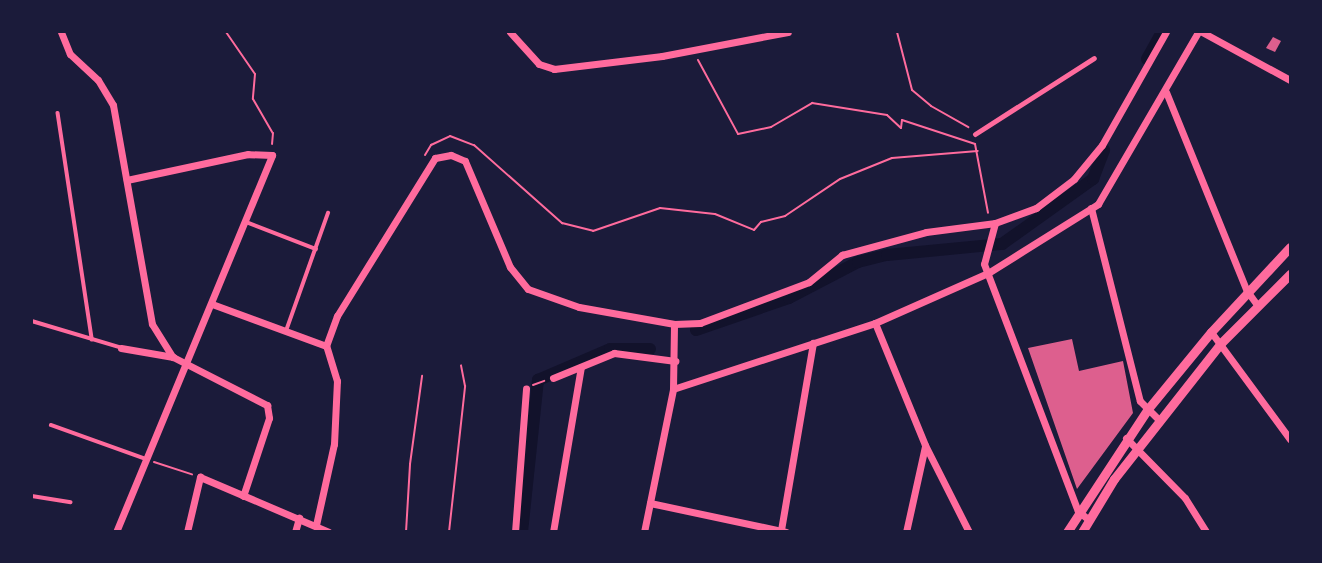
<!DOCTYPE html>
<html>
<head>
<meta charset="utf-8">
<style>
	body { margin:0 }
	#map { position:relative; width:1322px; height:563px; overflow:hidden; background:#1b1b3a; font-family:"IBM Plex Serif",serif }
	div>[style] { position:absolute }
	.canal>* { height:12px; margin:-6px; padding:0 6px; transform-origin:6px; border-radius:6px; background:#12122b }
	.building>* { inset:0; background:#dd5f8e }
	.path>* { height:2px; margin:-1px; padding:0 1px; transform-origin:1px; border-radius:1px; background:#ff6b9d }
	.service>* { height:3.5px; margin:-1.75px; padding:0 1.75px; transform-origin:1.75px; border-radius:1.75px; background:#ff6b9d }
	.pedestrian>* { height:5px; margin:-2.5px; padding:0 2.5px; transform-origin:2.5px; border-radius:2.5px; background:#ff6b9d }
	.minor>* { height:7px; margin:-3.5px; padding:0 3.5px; transform-origin:3.5px; border-radius:3.5px; background:#ff6b9d }
	.tertiary>* { height:9px; margin:-4.5px; padding:0 4.5px; transform-origin:4.5px; border-radius:4.5px; background:#ff6b9d }
	span { translate:-50% -50%; white-space:nowrap; text-align:center; line-height:1.15; -webkit-text-stroke:5px #1b1b3a; paint-order:stroke }
	.frame { position:absolute; inset:0; border:33px solid #1b1b3a; pointer-events:none }
</style>
</head>
<body>
<div id="map">
	<div class="canal">
		<div style="left:1147px;top:59px;width:31px;rotate:-61deg"></div>
		<div style="left:696px;top:330px;width:98px;rotate:-19deg"></div>
		<div style="left:789px;top:298px;width:78px;rotate:-27.6deg"></div>
		<div style="left:858px;top:262px;width:30px;rotate:-14deg"></div>
		<div style="left:887px;top:255px;width:116px;rotate:-5.5deg"></div>
		<div style="left:1002px;top:244px;width:112px;rotate:-35.5deg"></div>
		<div style="left:1093px;top:179px;width:31px;rotate:-69deg"></div>
		<div style="left:522px;top:532px;width:153px;rotate:-84deg"></div>
		<div style="left:538px;top:380px;width:78px;rotate:-23.3deg"></div>
		<div style="left:610px;top:349px;width:40px"></div>
	</div>
	<div class="building">
		<div style="clip-path:polygon(1273px 37px,1281px 41px,1275px 52px,1266px 48px)"></div>
		<div style="clip-path:polygon(1072px 339px,1079px 371px,1123px 361px,1133px 413px,1077px 489px,1028px 348px)"></div>
	</div>
	<div class="path">
		<div style="left:226px;top:32px;width:51px;rotate:55.4deg"></div>
		<div style="left:255px;top:74px;width:25px;rotate:95deg"></div>
		<div style="left:253px;top:99px;width:39px;rotate:60deg"></div>
		<div style="left:273px;top:133px;width:11px;rotate:95deg"></div>
		<div style="left:897px;top:32px;width:60px;rotate:75.5deg"></div>
		<div style="left:912px;top:90px;width:25px;rotate:40deg"></div>
		<div style="left:931px;top:106px;width:43px;rotate:29.6deg"></div>
		<div style="left:698px;top:60px;width:84px;rotate:61.6deg"></div>
		<div style="left:738px;top:134px;width:34px;rotate:-12deg"></div>
		<div style="left:771px;top:127px;width:48px;rotate:-30.3deg"></div>
		<div style="left:812px;top:103px;width:76px;rotate:9.1deg"></div>
		<div style="left:887px;top:115px;width:19px;rotate:43deg"></div>
		<div style="left:901px;top:128px;width:8px;rotate:-83deg"></div>
		<div style="left:902px;top:120px;width:77px;rotate:18.2deg"></div>
		<div style="left:975px;top:144px;width:70px;rotate:79.3deg"></div>
		<div style="left:425px;top:155px;width:12px;rotate:-59deg"></div>
		<div style="left:431px;top:145px;width:21px;rotate:-25deg"></div>
		<div style="left:450px;top:136px;width:26px;rotate:21deg"></div>
		<div style="left:474px;top:145px;width:118px;rotate:41.6deg"></div>
		<div style="left:562px;top:223px;width:32px;rotate:14deg"></div>
		<div style="left:593px;top:231px;width:71px;rotate:-18.9deg"></div>
		<div style="left:660px;top:208px;width:55px;rotate:6.2deg"></div>
		<div style="left:715px;top:214px;width:42px;rotate:22.3deg"></div>
		<div style="left:754px;top:230px;width:11px;rotate:-49deg"></div>
		<div style="left:761px;top:222px;width:25px;rotate:-14deg"></div>
		<div style="left:785px;top:216px;width:66px;rotate:-33.9deg"></div>
		<div style="left:840px;top:179px;width:56px;rotate:-22deg"></div>
		<div style="left:892px;top:158px;width:86px;rotate:-4.7deg"></div>
		<div style="left:533px;top:385px;width:12px;rotate:-20deg"></div>
		<div style="left:154px;top:462px;width:40px;rotate:18deg"></div>
		<div style="left:406px;top:532px;width:68px;rotate:-86.6deg"></div>
		<div style="left:410px;top:464px;width:89px;rotate:-82.2deg"></div>
		<div style="left:449px;top:532px;width:147px;rotate:-83.7deg"></div>
		<div style="left:465px;top:386px;width:21px;rotate:-101deg"></div>
	</div>
	<div class="service">
		<div style="left:58px;top:113px;width:229px;rotate:81.4deg"></div>
		<div style="left:246px;top:222px;width:75px;rotate:21.1deg"></div>
		<div style="left:32px;top:321px;width:91px;rotate:16.6deg"></div>
		<div style="left:286px;top:331px;width:125px;rotate:-70.4deg"></div>
		<div style="left:51px;top:425px;width:98px;rotate:19.7deg"></div>
		<div style="left:32px;top:496px;width:39px;rotate:9deg"></div>
	</div>
	<div class="pedestrian">
		<div style="left:975px;top:134px;width:141px;rotate:-32.6deg"></div>
	</div>
	<div class="minor">
		<div style="left:61px;top:32px;width:24px;rotate:68deg"></div>
		<div style="left:70px;top:54px;width:38px;rotate:43deg"></div>
		<div style="left:98px;top:80px;width:29px;rotate:59deg"></div>
		<div style="left:113px;top:105px;width:222px;rotate:79.9deg"></div>
		<div style="left:152px;top:324px;width:39px;rotate:58deg"></div>
		<div style="left:510px;top:32px;width:43px;rotate:47.8deg"></div>
		<div style="left:539px;top:64px;width:16px;rotate:18deg"></div>
		<div style="left:554px;top:69px;width:109px;rotate:-6.9deg"></div>
		<div style="left:662px;top:56px;width:128px;rotate:-10.8deg"></div>
		<div style="left:1202px;top:32px;width:100px;rotate:28.6deg"></div>
		<div style="left:1166px;top:92px;width:215px;rotate:67.9deg"></div>
		<div style="left:1247px;top:291px;width:17px;rotate:54deg"></div>
		<div style="left:1091px;top:208px;width:199px;rotate:75.8deg"></div>
		<div style="left:1140px;top:401px;width:28px;rotate:45deg"></div>
		<div style="left:995px;top:223px;width:42px;rotate:105deg"></div>
		<div style="left:984px;top:264px;width:264px;rotate:69.2deg"></div>
		<div style="left:1078px;top:511px;width:13px;rotate:39deg"></div>
		<div style="left:212px;top:304px;width:121px;rotate:20.2deg"></div>
		<div style="left:875px;top:323px;width:132px;rotate:67.7deg"></div>
		<div style="left:925px;top:445px;width:97px;rotate:63.2deg"></div>
		<div style="left:1211px;top:332px;width:133px;rotate:53.6deg"></div>
		<div style="left:121px;top:348px;width:53px;rotate:9.8deg"></div>
		<div style="left:173px;top:357px;width:106px;rotate:27.1deg"></div>
		<div style="left:267px;top:405px;width:13px;rotate:81deg"></div>
		<div style="left:269px;top:418px;width:82px;rotate:108.4deg"></div>
		<div style="left:553px;top:378px;width:66px;rotate:-22.3deg"></div>
		<div style="left:614px;top:353px;width:62px;rotate:7.5deg"></div>
		<div style="left:673px;top:389px;width:213px;rotate:-18.1deg"></div>
		<div style="left:875px;top:323px;width:124px;rotate:-23.9deg"></div>
		<div style="left:988px;top:273px;width:130px;rotate:-32.1deg"></div>
		<div style="left:1098px;top:204px;width:199px;rotate:-59.8deg"></div>
		<div style="left:1126px;top:438px;width:84px;rotate:45.5deg"></div>
		<div style="left:1185px;top:498px;width:40px;rotate:58deg"></div>
		<div style="left:650px;top:503px;width:139px;rotate:12deg"></div>
		<div style="left:316px;top:525px;width:83px;rotate:-77.5deg"></div>
		<div style="left:334px;top:444px;width:63px;rotate:-87.3deg"></div>
		<div style="left:337px;top:381px;width:37px;rotate:-107deg"></div>
		<div style="left:326px;top:346px;width:32px;rotate:-70deg"></div>
		<div style="left:337px;top:316px;width:186px;rotate:-58.2deg"></div>
		<div style="left:435px;top:158px;width:16px;rotate:-11deg"></div>
		<div style="left:451px;top:155px;width:15px;rotate:23deg"></div>
		<div style="left:465px;top:161px;width:115px;rotate:67deg"></div>
		<div style="left:510px;top:267px;width:28px;rotate:51deg"></div>
		<div style="left:528px;top:289px;width:54px;rotate:19.4deg"></div>
		<div style="left:579px;top:307px;width:97px;rotate:10.1deg"></div>
		<div style="left:674px;top:324px;width:26px;rotate:-2deg"></div>
		<div style="left:700px;top:323px;width:116px;rotate:-20.6deg"></div>
		<div style="left:809px;top:282px;width:43px;rotate:-39.3deg"></div>
		<div style="left:842px;top:255px;width:87px;rotate:-15.3deg"></div>
		<div style="left:926px;top:232px;width:70px;rotate:-7.4deg"></div>
		<div style="left:995px;top:223px;width:44px;rotate:-20.1deg"></div>
		<div style="left:1036px;top:208px;width:48px;rotate:-37.3deg"></div>
		<div style="left:1074px;top:179px;width:44px;rotate:-50.5deg"></div>
		<div style="left:1102px;top:145px;width:130px;rotate:-60.5deg"></div>
		<div style="left:781px;top:530px;width:190px;rotate:-80.3deg"></div>
		<div style="left:116px;top:532px;width:408px;rotate:-67.5deg"></div>
		<div style="left:272px;top:155px;width:24px;rotate:-178deg"></div>
		<div style="left:248px;top:154px;width:124px;rotate:167.9deg"></div>
		<div style="left:187px;top:532px;width:57px;rotate:-76.7deg"></div>
		<div style="left:200px;top:477px;width:140px;rotate:23.1deg"></div>
		<div style="left:295px;top:532px;width:15px;rotate:-74deg"></div>
		<div style="left:515px;top:532px;width:144px;rotate:-85.6deg"></div>
		<div style="left:553px;top:532px;width:167px;rotate:-80.4deg"></div>
		<div style="left:644px;top:532px;width:146px;rotate:-78.5deg"></div>
		<div style="left:673px;top:389px;width:65px;rotate:-89.1deg"></div>
		<div style="left:906px;top:532px;width:88px;rotate:-77.5deg"></div>
	</div>
	<div class="tertiary">
		<div style="left:1067px;top:532px;width:146px;rotate:-56.7deg"></div>
		<div style="left:1147px;top:410px;width:101px;rotate:-50.6deg"></div>
		<div style="left:1211px;top:332px;width:116px;rotate:-47.1deg"></div>
		<div style="left:1082px;top:532px;width:62px;rotate:-58.9deg"></div>
		<div style="left:1114px;top:479px;width:173px;rotate:-51.8deg"></div>
		<div style="left:1221px;top:343px;width:98px;rotate:-45deg"></div>
	</div>
	<div class="frame"></div>
</div>
</body>
</html>
